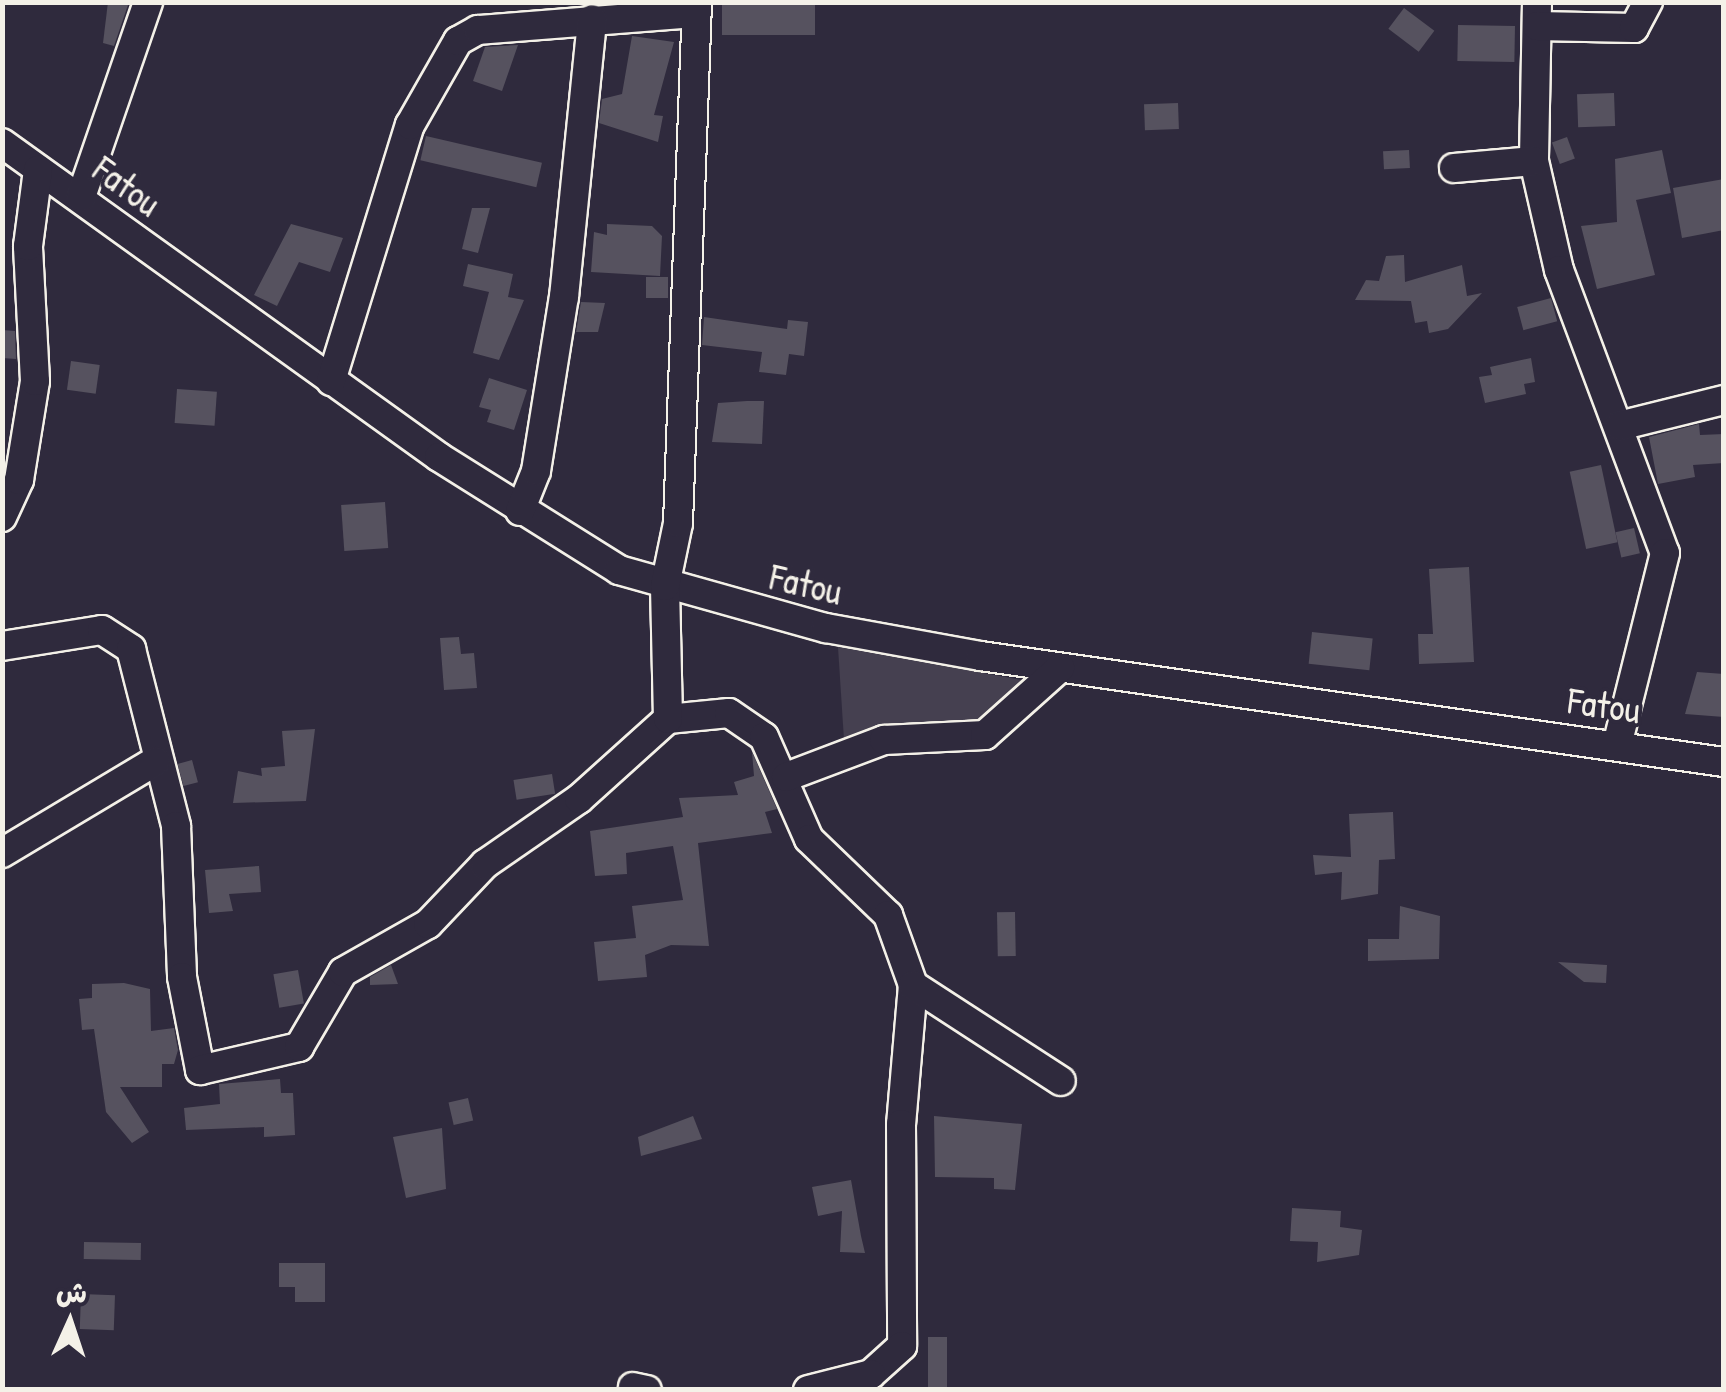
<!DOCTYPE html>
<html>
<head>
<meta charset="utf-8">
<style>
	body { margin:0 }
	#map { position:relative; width:1726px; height:1392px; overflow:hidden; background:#2f2a3d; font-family:"Patrick Hand","Playpen Sans Arabic",sans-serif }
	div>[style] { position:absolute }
	.green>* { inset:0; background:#454050 }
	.building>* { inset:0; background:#56525f; transform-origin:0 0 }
	.roads { filter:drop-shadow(2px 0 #f4f1e8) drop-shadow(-2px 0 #f4f1e8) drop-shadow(0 2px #f4f1e8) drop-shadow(0 -2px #f4f1e8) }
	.minor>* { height:28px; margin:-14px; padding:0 14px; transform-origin:14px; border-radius:14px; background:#2f2a3d }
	span { translate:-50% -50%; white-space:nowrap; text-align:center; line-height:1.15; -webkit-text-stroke:8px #2f2a3d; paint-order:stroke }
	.street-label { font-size:38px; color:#f4f1e8 }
	.frame { position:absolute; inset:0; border:5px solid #f4f1e8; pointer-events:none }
	.north { position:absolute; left:20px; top:1272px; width:100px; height:100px; -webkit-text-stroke:8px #2f2a3d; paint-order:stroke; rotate:3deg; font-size:28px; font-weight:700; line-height:40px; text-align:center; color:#f4f1e8 }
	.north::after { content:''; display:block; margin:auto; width:35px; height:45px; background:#f4f1e8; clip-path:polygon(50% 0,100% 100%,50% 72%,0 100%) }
</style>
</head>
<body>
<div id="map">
	<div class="green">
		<div style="clip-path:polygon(838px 647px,1033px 682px,1012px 720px,844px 740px)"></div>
	</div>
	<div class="building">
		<div style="clip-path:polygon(108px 2px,129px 2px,114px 46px,103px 43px)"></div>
		<div style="left:722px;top:2px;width:93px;height:33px"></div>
		<div style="left:1404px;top:8px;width:38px;height:26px;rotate:37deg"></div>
		<div style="left:1458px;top:25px;width:57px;height:36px;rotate:1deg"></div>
		<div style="clip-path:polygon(632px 36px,674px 42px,654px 115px,663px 116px,658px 142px,599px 123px,602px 99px,622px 94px)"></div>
		<div style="clip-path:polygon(518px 45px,502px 91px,473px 81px,485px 47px)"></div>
		<div style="left:1614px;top:93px;width:33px;height:37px;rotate:88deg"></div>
		<div style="left:1178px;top:103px;width:26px;height:34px;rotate:88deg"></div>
		<div style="left:426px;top:136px;width:119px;height:25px;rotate:13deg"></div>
		<div style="left:1567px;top:137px;width:23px;height:16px;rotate:70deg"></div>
		<div style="left:1409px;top:150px;width:18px;height:26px;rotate:87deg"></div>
		<div style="clip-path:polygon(1662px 150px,1671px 193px,1636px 200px,1655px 275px,1597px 289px,1581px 226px,1617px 222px,1615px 159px)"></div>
		<div style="clip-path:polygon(1724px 179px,1724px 230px,1682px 238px,1673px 188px)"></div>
		<div style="clip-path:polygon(472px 208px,490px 208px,478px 253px,462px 249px)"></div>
		<div style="clip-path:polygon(291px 224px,343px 238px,330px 272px,299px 262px,277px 306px,254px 295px)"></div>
		<div style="clip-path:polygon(607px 224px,652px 226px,662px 236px,660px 276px,591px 272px,594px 232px,607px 235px)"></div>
		<div style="clip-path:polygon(1404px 255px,1405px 282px,1462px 265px,1467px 296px,1482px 293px,1448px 329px,1429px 333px,1427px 321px,1415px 323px,1411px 301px,1355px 300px,1366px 280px,1379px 281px,1386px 256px)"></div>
		<div style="clip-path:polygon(468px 264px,513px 274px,508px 297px,524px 300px,499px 360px,473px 353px,489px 292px,463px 286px)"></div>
		<div style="left:646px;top:277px;width:22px;height:21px"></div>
		<div style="left:1551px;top:298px;width:24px;height:35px;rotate:75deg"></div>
		<div style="clip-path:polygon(581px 302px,605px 303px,598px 332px,576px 332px)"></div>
		<div style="clip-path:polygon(704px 317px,787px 329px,788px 320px,808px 322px,804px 356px,789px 354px,786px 375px,759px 372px,762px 352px,702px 345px)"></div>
		<div style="clip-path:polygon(2px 330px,15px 331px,16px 359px,2px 358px)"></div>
		<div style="clip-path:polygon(1531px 358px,1535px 382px,1524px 384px,1526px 394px,1485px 403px,1479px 377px,1492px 375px,1490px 367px)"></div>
		<div style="left:71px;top:361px;width:29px;height:29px;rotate:8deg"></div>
		<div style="clip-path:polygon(489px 378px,527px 390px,514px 430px,487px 422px,491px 410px,479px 407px)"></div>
		<div style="left:177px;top:389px;width:40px;height:34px;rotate:4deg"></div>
		<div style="clip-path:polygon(747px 401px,764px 401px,762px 444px,712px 442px,718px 403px)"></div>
		<div style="clip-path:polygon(1699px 424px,1700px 435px,1724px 434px,1724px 463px,1693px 465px,1695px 477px,1658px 484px,1649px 437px)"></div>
		<div style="left:1601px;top:465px;width:79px;height:32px;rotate:78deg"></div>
		<div style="left:385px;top:502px;width:46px;height:44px;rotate:86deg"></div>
		<div style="left:1634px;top:528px;width:26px;height:19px;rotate:77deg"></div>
		<div style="clip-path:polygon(1469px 567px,1474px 662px,1419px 664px,1418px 634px,1433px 634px,1429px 569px)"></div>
		<div style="left:1312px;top:632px;width:61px;height:32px;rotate:6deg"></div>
		<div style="clip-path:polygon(459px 637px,461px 654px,474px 653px,477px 688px,444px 690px,440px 638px)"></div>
		<div style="clip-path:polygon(1697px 672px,1724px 674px,1724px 717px,1685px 714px)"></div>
		<div style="clip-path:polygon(315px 729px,306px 801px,233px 803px,238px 771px,262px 776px,261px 768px,285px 766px,282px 731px)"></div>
		<div style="clip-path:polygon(752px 752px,777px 809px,765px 812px,772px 833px,698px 843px,709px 946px,671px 945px,645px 955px,647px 977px,598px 981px,594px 942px,636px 938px,632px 906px,683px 900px,673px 846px,626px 853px,627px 874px,595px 876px,590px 831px,683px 817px,679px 798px,738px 795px,734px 782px,754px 776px)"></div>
		<div style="left:192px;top:760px;width:23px;height:15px;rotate:75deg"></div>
		<div style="left:552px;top:774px;width:20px;height:39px;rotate:81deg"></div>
		<div style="clip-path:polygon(1393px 812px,1395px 859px,1379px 860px,1378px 894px,1341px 900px,1342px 872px,1315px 875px,1313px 855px,1351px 857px,1349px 814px)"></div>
		<div style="clip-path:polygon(259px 866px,261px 892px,229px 894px,233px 911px,209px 913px,205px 870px)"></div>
		<div style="clip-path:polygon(1400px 906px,1440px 916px,1439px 959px,1368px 961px,1368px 939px,1399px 939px)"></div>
		<div style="left:1015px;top:912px;width:44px;height:18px;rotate:89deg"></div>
		<div style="clip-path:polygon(1558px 962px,1607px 965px,1606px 983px,1584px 982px)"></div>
		<div style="clip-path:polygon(391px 965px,398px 984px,370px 985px,370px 977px)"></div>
		<div style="left:298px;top:970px;width:34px;height:25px;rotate:80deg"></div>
		<div style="clip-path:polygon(124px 983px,150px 989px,151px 1031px,174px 1028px,178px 1050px,174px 1064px,162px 1064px,162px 1087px,120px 1087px,149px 1132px,132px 1143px,106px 1112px,94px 1029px,82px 1030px,79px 999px,92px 998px,92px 984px)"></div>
		<div style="clip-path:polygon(280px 1079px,281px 1093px,293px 1093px,295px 1135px,264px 1137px,264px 1127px,186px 1130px,184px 1108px,220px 1104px,219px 1084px)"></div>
		<div style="left:468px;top:1098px;width:23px;height:20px;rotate:77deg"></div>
		<div style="clip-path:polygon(693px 1116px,702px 1139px,641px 1156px,638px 1137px)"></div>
		<div style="clip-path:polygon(934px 1116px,1022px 1124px,1015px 1190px,994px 1189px,994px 1178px,935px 1177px)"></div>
		<div style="clip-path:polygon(442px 1128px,446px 1189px,406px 1198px,393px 1137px)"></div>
		<div style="clip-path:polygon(851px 1180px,861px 1236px,865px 1253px,840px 1252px,842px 1211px,818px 1216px,812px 1187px)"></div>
		<div style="clip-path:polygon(1292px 1208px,1341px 1211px,1340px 1227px,1362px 1230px,1359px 1255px,1317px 1262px,1318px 1242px,1290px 1241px)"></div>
		<div style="left:84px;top:1242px;width:57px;height:17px;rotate:1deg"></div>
		<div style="clip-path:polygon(279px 1263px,325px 1263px,325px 1302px,295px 1302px,295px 1287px,279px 1287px)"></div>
		<div style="left:81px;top:1294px;width:34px;height:35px;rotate:2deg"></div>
		<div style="left:928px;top:1337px;width:19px;height:53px"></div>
	</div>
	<div class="roads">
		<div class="minor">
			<div style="left:1537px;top:2px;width:159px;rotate:91.1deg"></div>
			<div style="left:1534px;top:161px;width:112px;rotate:77.1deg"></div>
			<div style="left:1559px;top:270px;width:302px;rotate:69.5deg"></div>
			<div style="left:1665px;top:553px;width:198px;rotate:104deg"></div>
			<div style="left:1537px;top:26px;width:97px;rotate:1.2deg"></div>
			<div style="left:1634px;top:28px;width:30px;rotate:-62deg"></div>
			<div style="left:2px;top:143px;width:538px;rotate:35.7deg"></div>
			<div style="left:439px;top:457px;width:213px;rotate:32.1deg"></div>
			<div style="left:619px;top:570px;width:215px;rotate:15.7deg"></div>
			<div style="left:826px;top:628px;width:157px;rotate:10.3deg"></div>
			<div style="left:980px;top:656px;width:752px;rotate:8.11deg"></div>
			<div style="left:1454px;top:168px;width:80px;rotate:-5deg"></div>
			<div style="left:81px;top:197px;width:206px;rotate:-71deg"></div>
			<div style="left:331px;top:381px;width:268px;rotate:-72.9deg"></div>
			<div style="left:410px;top:125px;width:97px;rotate:-60.3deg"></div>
			<div style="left:458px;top:41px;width:23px;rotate:-29deg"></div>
			<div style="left:478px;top:30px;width:219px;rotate:-4.5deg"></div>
			<div style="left:1619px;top:426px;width:108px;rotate:-13.9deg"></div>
			<div style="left:520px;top:511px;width:43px;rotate:-68.2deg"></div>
			<div style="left:536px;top:471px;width:176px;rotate:-80.9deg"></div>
			<div style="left:564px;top:297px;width:279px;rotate:-84.2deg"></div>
			<div style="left:2px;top:517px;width:41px;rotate:-65.3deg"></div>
			<div style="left:19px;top:480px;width:100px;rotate:-80.8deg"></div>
			<div style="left:35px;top:381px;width:135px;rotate:-93deg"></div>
			<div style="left:28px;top:246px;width:77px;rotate:-82.5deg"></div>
			<div style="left:2px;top:646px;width:101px;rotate:-9.1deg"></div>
			<div style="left:102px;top:630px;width:35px;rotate:33deg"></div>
			<div style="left:131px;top:649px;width:183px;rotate:75.7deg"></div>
			<div style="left:176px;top:826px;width:151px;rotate:87.7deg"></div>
			<div style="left:182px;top:977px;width:95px;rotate:79deg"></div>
			<div style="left:200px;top:1070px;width:102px;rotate:-13.1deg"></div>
			<div style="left:299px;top:1047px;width:87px;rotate:-59.6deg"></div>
			<div style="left:343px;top:972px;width:98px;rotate:-29.5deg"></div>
			<div style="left:428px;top:924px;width:83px;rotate:-46.5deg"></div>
			<div style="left:485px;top:864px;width:114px;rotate:-34.7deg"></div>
			<div style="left:579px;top:799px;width:120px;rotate:-42deg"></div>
			<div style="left:668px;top:719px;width:61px;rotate:-5.6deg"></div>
			<div style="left:729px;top:713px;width:42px;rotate:34.4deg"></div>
			<div style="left:764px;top:737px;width:111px;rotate:66.2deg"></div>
			<div style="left:809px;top:839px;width:110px;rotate:43.9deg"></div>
			<div style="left:888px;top:915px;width:74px;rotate:70.3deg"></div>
			<div style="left:913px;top:985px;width:140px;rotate:94.9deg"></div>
			<div style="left:901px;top:1124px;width:222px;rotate:89.7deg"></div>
			<div style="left:902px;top:1346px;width:42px;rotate:137.9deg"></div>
			<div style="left:871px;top:1374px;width:65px;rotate:165.7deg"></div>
			<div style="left:668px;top:719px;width:133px;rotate:-91.3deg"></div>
			<div style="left:665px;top:586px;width:64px;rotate:-78.3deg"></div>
			<div style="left:678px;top:523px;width:521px;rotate:-87.91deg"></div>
			<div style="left:786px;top:777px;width:105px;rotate:-20.7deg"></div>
			<div style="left:884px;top:740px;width:101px;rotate:-2.8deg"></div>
			<div style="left:985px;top:735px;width:101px;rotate:-41.8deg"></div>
			<div style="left:2px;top:853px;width:179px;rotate:-30.9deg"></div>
			<div style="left:913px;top:985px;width:176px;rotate:33deg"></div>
			<div style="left:633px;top:1387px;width:14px;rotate:12deg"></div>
		</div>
	</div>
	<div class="street-label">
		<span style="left:127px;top:186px;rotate:36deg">Fatou</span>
		<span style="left:806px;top:584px;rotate:13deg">Fatou</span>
		<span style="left:1604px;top:705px;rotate:8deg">Fatou</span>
	</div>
	<div class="frame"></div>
	<div class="north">ش</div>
</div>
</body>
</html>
